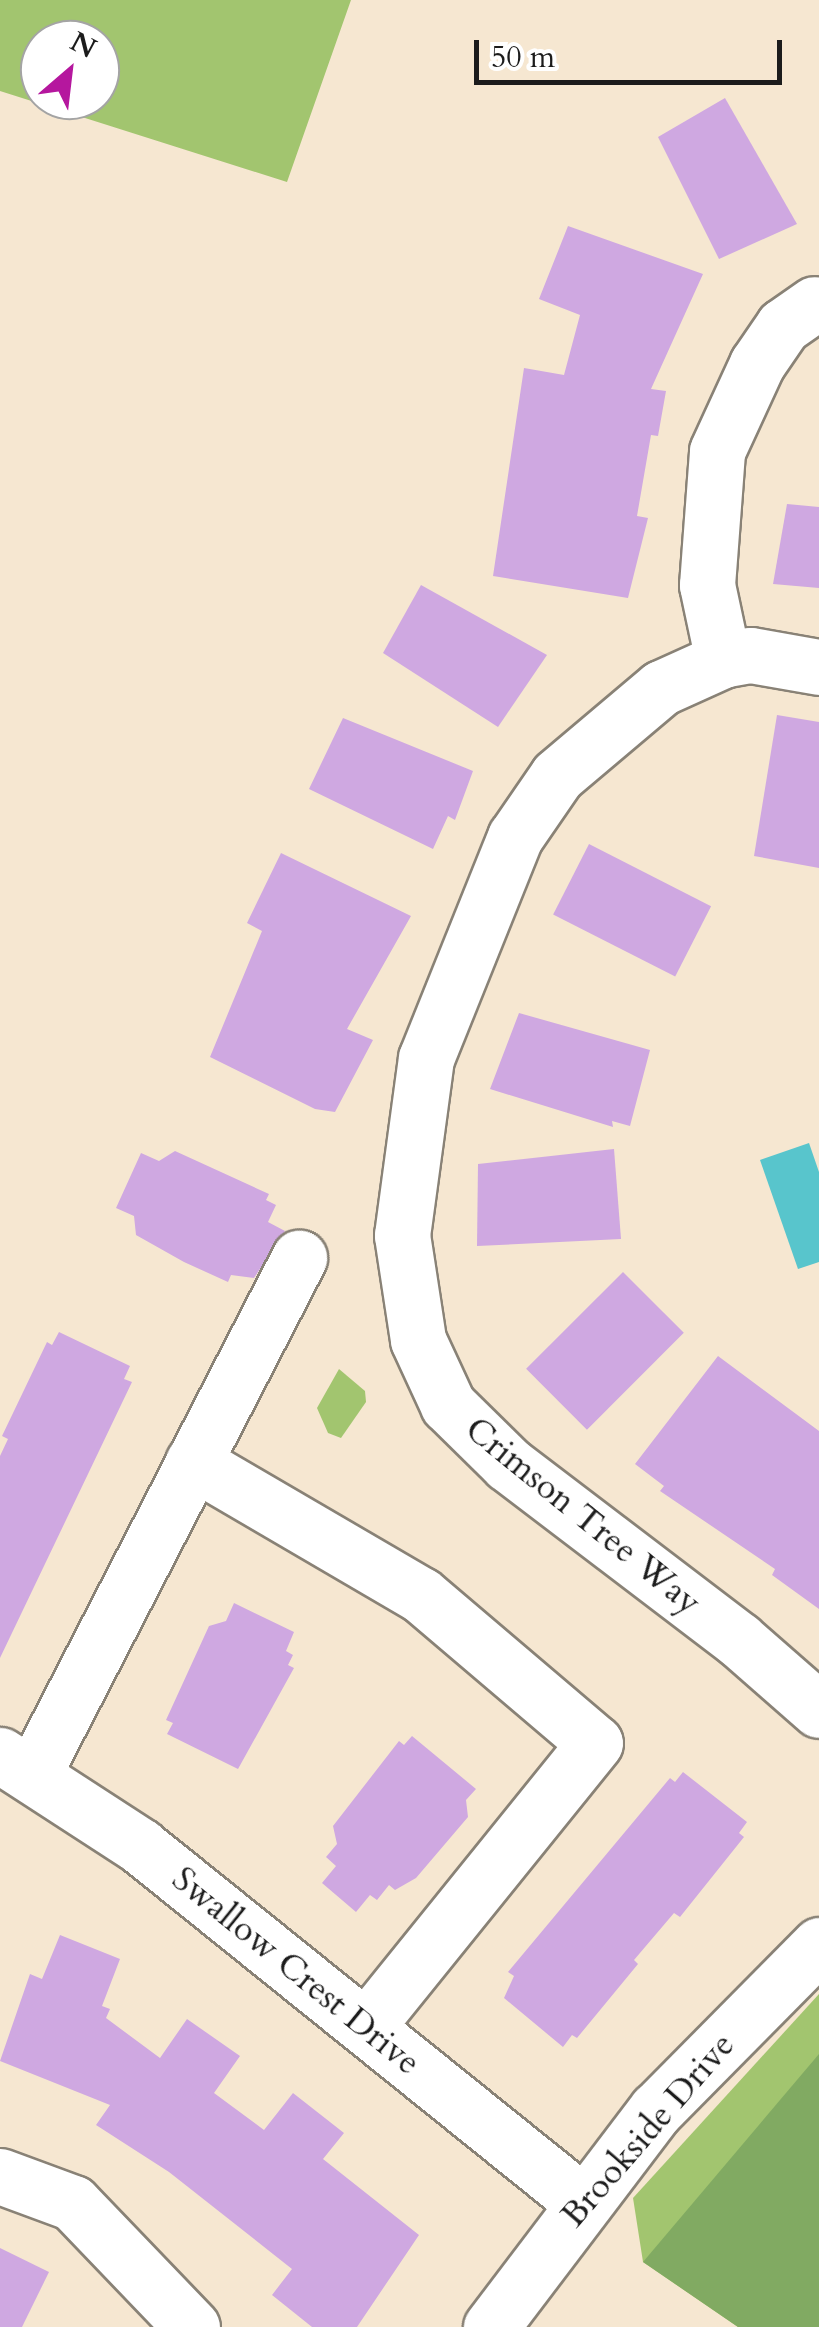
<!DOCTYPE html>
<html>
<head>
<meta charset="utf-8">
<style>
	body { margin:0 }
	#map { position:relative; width:819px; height:2327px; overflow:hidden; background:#f6e7d1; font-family:Cardo,serif }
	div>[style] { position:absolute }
	.green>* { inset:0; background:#a2c56f }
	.forest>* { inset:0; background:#81aa62 }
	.water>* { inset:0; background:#58c5cc }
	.building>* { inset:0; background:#cfa8e1; transform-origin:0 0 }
	.roads { filter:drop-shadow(2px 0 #898276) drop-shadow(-2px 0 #898276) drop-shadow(0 2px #898276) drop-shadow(0 -2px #898276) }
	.minor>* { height:55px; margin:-27.5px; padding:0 27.5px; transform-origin:27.5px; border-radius:27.5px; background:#fff }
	span { translate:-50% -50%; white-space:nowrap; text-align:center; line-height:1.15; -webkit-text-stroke:9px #fff; paint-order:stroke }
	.street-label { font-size:35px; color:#1c1c1c }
	.north { position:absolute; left:20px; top:20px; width:100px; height:100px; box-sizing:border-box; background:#fff; border:2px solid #a4a4a4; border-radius:50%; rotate:28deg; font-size:28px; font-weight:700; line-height:40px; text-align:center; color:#1c1c1c }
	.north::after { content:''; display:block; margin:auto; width:35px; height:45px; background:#b5179e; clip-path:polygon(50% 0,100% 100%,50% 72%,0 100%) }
	.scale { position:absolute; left:474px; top:40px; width:308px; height:45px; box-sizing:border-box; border:5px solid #1c1c1c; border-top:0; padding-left:12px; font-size:30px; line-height:35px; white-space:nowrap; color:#1c1c1c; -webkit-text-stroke:8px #fff; paint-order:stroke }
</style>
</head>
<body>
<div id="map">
	<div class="green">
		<div style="clip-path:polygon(evenodd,0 0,351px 0,287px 182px,0 91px,0 0,100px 40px,100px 100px,40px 100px,40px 40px,100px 40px)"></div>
		<div style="clip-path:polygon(339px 1369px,365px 1391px,366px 1402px,341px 1438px,328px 1433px,317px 1408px)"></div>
		<div style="clip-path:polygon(819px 1994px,819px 2327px,738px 2327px,643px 2262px,633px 2198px)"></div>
	</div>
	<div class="forest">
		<div style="clip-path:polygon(819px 2054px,819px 2327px,738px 2327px,643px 2262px)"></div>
	</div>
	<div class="water">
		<div style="clip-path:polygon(809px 1143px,819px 1172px,819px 1262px,798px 1269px,760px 1160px)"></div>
	</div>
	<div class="building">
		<div style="clip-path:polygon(725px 98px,797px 224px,719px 259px,658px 137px)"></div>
		<div style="clip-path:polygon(568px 226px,703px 274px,651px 389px,666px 391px,658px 436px,651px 435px,637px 516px,648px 518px,628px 598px,493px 576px,524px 368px,564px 375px,580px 315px,539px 299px)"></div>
		<div style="clip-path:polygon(787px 504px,819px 507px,819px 588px,773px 584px)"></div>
		<div style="clip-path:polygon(421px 585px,547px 655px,498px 727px,383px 653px)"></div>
		<div style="clip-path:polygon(777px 715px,819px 722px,819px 868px,754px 856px)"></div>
		<div style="clip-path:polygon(343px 718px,473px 771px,455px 820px,448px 816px,433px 849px,309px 789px)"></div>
		<div style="left:589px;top:844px;width:137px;height:79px;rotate:27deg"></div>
		<div style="clip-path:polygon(281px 853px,411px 916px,347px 1029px,373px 1040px,335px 1112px,315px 1109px,210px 1057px,262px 931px,247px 923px)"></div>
		<div style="clip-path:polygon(519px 1013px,650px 1050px,630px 1126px,612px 1121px,613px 1127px,490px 1089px)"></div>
		<div style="clip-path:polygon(614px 1149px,621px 1239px,477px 1246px,478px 1164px)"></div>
		<div style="clip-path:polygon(175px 1151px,269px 1194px,266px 1200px,276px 1205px,268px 1222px,285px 1231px,254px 1278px,231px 1275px,228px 1282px,184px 1262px,136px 1235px,134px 1216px,116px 1208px,141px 1153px,159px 1161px)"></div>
		<div style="left:623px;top:1272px;width:86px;height:137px;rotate:45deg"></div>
		<div style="clip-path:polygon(59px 1332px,130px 1366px,124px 1379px,132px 1382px,0 1658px,0 1456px,8px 1439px,2px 1436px,47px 1342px,52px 1345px)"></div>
		<div style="clip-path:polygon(718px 1356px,819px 1431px,819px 1609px,772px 1575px,775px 1569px,660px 1491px,664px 1486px,635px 1464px)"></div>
		<div style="clip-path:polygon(234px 1603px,294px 1632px,286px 1651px,293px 1655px,288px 1665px,294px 1668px,238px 1769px,167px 1734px,173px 1723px,166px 1720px,209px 1626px,226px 1621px)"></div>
		<div style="clip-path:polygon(412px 1736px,476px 1789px,466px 1800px,468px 1817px,416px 1878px,395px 1890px,389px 1885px,377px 1900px,370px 1895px,356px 1912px,322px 1883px,336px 1866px,326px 1857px,337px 1844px,333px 1826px,399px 1741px,404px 1745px)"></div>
		<div style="clip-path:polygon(683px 1772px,747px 1822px,739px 1833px,744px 1837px,680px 1917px,674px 1913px,634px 1960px,638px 1964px,577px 2038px,572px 2035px,563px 2047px,504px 1998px,514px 1976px,508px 1972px,670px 1778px,675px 1782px)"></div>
		<div style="clip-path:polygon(60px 1935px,120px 1959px,102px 2006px,110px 2009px,106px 2018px,160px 2058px,187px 2019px,240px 2056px,214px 2093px,264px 2130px,293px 2093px,344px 2133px,323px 2159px,419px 2235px,357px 2327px,312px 2327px,272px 2295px,292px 2269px,169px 2172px,96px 2125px,110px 2105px,0 2061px,30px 1974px,42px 1979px)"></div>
		<div style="clip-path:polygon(0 2248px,49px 2272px,22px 2327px,0 2327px)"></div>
	</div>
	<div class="roads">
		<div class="minor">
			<div style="left:723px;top:660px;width:77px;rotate:-102deg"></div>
			<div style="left:707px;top:585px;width:134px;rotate:-85.7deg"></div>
			<div style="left:717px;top:451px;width:96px;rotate:-65.3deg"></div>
			<div style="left:757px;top:364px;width:46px;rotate:-55.6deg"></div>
			<div style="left:783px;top:326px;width:38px;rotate:-35deg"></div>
			<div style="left:819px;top:667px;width:70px;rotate:-170.1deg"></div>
			<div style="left:750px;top:655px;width:27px;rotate:170deg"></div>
			<div style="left:723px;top:660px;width:68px;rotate:155.7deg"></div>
			<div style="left:661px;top:688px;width:136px;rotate:139.8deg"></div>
			<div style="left:557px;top:776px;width:74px;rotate:124.5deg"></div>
			<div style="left:515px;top:837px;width:238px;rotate:111.9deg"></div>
			<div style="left:426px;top:1058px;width:179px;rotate:97.7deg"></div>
			<div style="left:402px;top:1235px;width:106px;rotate:81.3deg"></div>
			<div style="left:418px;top:1340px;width:72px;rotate:65.2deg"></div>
			<div style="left:448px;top:1405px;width:84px;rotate:44.5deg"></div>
			<div style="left:508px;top:1464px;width:290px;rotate:37.3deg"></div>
			<div style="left:739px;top:1640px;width:106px;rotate:41.2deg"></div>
			<div style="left:193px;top:1462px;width:264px;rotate:30.3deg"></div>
			<div style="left:421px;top:1595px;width:228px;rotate:40.4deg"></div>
			<div style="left:595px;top:1743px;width:365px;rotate:128.9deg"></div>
			<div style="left:0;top:1755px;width:167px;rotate:33deg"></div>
			<div style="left:140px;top:1846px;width:566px;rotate:38.83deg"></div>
			<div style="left:33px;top:1774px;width:581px;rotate:-62.73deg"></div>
			<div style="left:0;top:2176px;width:78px;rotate:20.3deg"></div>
			<div style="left:73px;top:2203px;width:172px;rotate:46.2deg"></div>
			<div style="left:491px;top:2327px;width:273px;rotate:-52.8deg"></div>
			<div style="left:656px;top:2110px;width:232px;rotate:-45.3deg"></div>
		</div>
	</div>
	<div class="street-label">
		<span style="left:583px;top:1516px;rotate:39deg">Crimson Tree Way</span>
		<span style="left:296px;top:1971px;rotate:39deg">Swallow Crest Drive</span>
		<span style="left:648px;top:2130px;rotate:-49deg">Brookside Drive</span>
	</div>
	<div class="north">N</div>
	<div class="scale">50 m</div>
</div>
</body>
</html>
